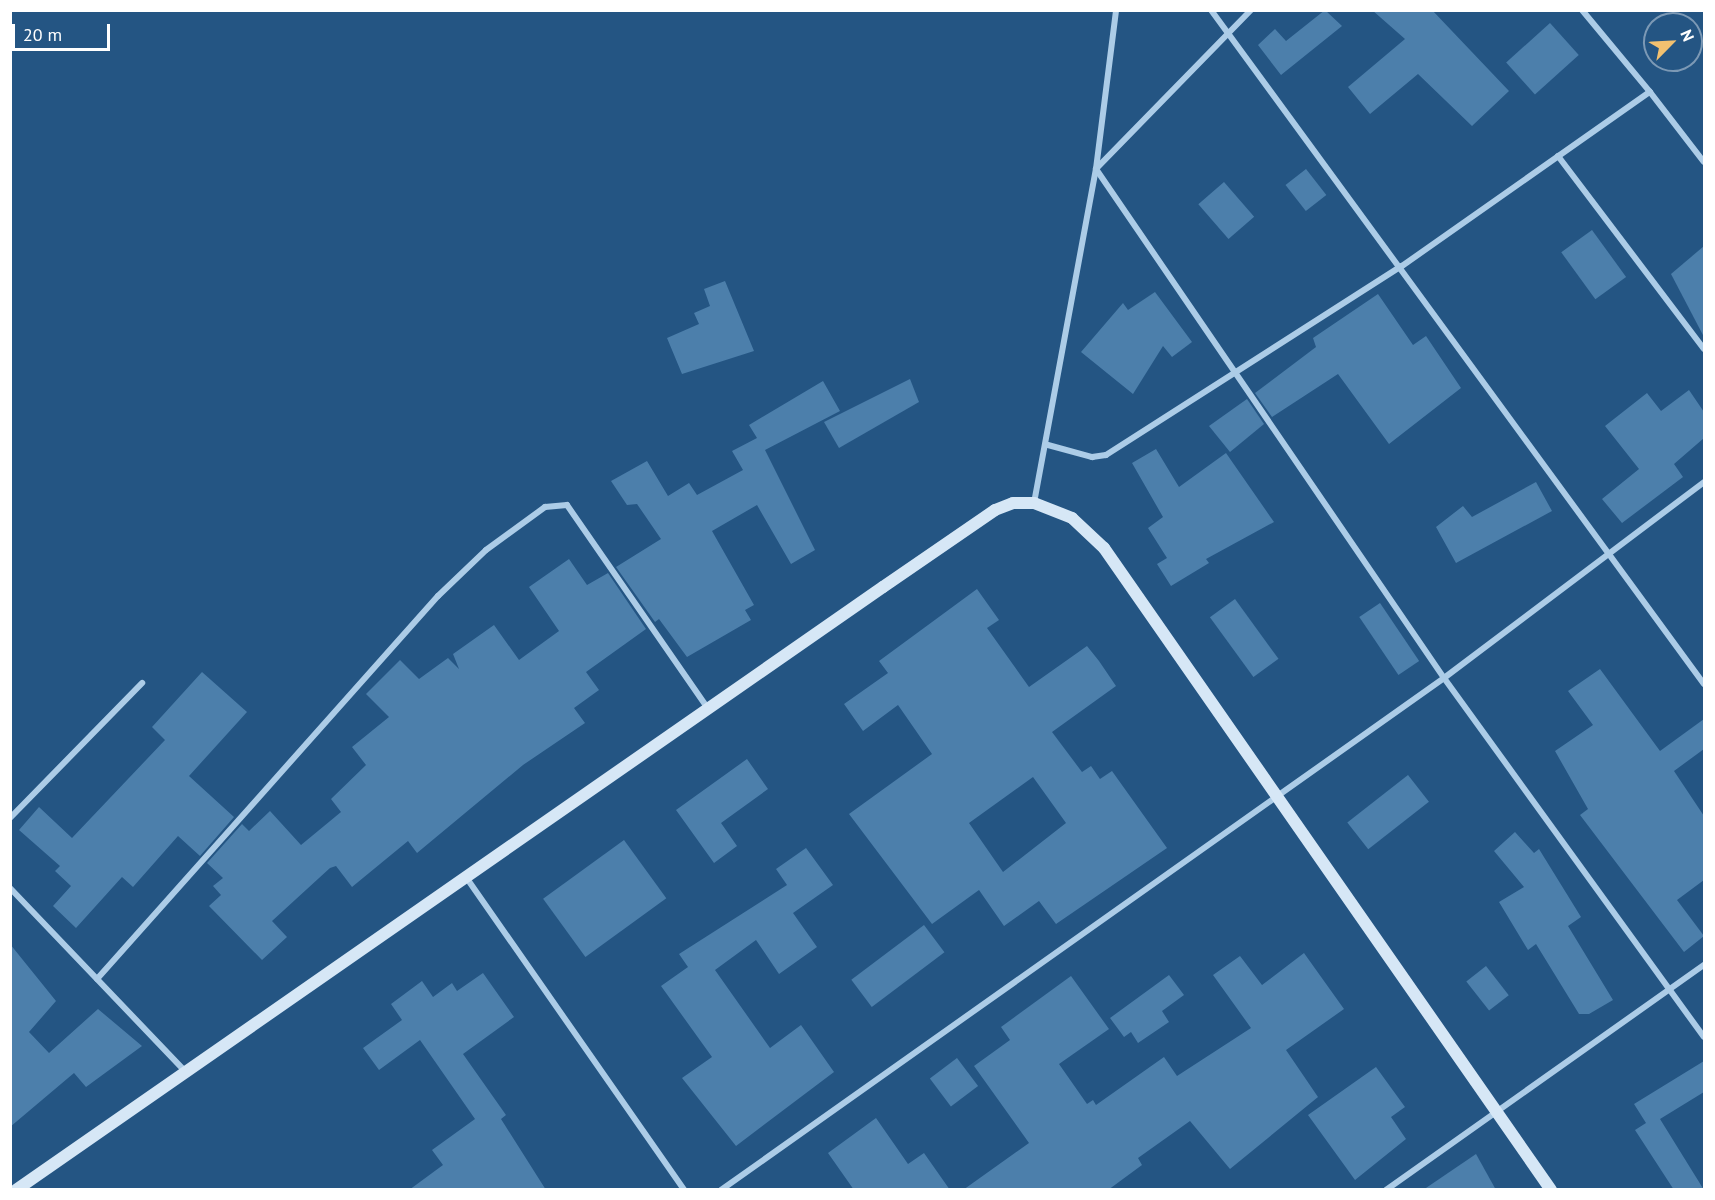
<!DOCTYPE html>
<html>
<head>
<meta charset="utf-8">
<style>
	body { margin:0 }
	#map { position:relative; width:1715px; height:1200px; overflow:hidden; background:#245583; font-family:"PT Sans",sans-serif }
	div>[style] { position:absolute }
	.building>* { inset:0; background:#4c7fab; transform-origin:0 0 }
	.street>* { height:6px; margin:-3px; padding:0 3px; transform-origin:3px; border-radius:3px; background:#accce7 }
	.secondary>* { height:12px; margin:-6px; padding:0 6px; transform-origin:6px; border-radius:6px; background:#d6e7f6 }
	span { translate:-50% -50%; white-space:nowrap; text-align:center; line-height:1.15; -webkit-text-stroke:4.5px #245583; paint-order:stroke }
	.frame { position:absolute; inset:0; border:12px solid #fff; pointer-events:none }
	.north { position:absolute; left:1643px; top:12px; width:60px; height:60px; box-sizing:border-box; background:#245583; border:2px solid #7c99b5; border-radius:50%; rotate:66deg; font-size:16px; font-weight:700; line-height:24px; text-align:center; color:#fff }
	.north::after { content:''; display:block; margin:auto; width:21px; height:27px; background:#f2c170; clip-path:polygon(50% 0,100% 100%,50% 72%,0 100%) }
	.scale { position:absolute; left:12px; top:24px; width:98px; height:27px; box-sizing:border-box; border:3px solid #fff; border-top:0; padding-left:8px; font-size:18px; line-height:21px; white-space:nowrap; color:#fff; -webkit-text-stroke:4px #245583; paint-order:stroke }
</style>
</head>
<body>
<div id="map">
	<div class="building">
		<div style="clip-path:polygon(1325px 10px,1342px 26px,1281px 75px,1258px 45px,1275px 29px,1286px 41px)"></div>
		<div style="clip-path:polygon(1372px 10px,1432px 10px,1509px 91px,1472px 126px,1418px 74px,1370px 114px,1348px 87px,1405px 39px)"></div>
		<div style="left:1550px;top:23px;width:43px;height:59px;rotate:48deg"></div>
		<div style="left:1306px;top:169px;width:33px;height:26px;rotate:52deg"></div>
		<div style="left:1224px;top:182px;width:46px;height:34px;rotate:49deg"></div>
		<div style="left:1592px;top:230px;width:58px;height:38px;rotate:54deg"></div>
		<div style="clip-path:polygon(1704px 246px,1704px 337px,1671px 274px)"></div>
		<div style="clip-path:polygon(725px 281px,754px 351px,682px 374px,667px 338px,699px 324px,694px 313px,710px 306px,704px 289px)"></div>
		<div style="clip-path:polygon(1155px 292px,1192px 342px,1172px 357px,1163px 346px,1133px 394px,1081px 352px,1123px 303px,1128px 310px)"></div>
		<div style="clip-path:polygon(1378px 294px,1413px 345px,1426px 336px,1461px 388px,1389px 444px,1338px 374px,1272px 417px,1255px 393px,1316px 347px,1313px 338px)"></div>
		<div style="clip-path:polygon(910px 379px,919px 402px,839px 448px,824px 422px)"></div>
		<div style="clip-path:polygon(823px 381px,840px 411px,765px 450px,815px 550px,791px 564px,757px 505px,712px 531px,754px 605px,745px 610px,751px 620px,687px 657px,659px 619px,655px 622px,616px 567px,661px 539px,637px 504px,627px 505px,611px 481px,647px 461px,668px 496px,689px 483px,697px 495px,743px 470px,732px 451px,757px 438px,749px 425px)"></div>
		<div style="clip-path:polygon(1689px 390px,1704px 412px,1704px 438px,1674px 464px,1683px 477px,1622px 523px,1602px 499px,1639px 469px,1605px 426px,1647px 393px,1661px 411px)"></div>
		<div style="clip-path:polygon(1247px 399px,1264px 424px,1230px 452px,1209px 426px)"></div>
		<div style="clip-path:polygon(1156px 449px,1179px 487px,1226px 453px,1274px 522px,1206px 559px,1209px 563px,1171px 586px,1157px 564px,1167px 558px,1148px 528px,1163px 517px,1132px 463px)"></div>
		<div style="clip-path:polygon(1536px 482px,1552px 511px,1456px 563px,1436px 527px,1463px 506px,1472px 517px)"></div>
		<div style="clip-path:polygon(569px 559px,587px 585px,608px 573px,646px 629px,586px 672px,599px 690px,574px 708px,585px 723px,523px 765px,417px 853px,408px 841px,352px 887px,336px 866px,330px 868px,272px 921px,287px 937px,262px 960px,209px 906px,221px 895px,213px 886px,223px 878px,207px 863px,242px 824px,249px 831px,270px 811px,301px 845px,341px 812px,331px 799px,366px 765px,352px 747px,389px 717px,366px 694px,400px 660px,419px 679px,448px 658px,459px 669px,453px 654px,494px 625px,519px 660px,559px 631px,529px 587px)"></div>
		<div style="clip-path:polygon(evenodd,977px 589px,999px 620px,987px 628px,1029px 687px,1087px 646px,1099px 661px,1116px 686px,1052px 732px,1082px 772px,1091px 766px,1100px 779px,1112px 771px,1167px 848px,1056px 924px,1039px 901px,1004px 926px,979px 890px,932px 924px,849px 814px,932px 754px,898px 705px,863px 731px,844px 704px,888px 673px,879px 661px,977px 589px,1033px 777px,1066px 823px,1003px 872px,969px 823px,1033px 777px)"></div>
		<div style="left:1235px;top:599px;width:74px;height:31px;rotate:54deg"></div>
		<div style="left:1380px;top:603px;width:70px;height:25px;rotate:56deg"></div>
		<div style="clip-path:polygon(1600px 669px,1660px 751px,1704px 719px,1704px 749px,1674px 771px,1704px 816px,1704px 880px,1677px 900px,1704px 936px,1684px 952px,1580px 815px,1588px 809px,1555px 751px,1593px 725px,1568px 691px)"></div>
		<div style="clip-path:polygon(202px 672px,247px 712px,189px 776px,234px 817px,200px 856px,178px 836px,133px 887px,122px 877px,76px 928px,53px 906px,71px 886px,55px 871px,60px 866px,19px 830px,39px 807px,72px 838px,165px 740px,152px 727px)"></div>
		<div style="clip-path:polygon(747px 759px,768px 789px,721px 823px,737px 846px,714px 863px,676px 810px)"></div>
		<div style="left:1408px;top:775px;width:34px;height:77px;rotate:52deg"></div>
		<div style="clip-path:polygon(1515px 832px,1534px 853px,1539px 849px,1581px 917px,1568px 926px,1613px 1000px,1589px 1014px,1579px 1014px,1536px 944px,1528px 950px,1499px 902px,1524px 887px,1494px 851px)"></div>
		<div style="left:624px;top:840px;width:72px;height:100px;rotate:54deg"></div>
		<div style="clip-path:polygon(806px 848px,833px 885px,793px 913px,817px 947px,779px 974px,756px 940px,715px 970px,770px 1048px,801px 1025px,834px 1072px,736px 1146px,682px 1078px,712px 1057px,661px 986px,688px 967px,679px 954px,787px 885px,776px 869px)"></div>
		<div style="left:924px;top:925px;width:34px;height:91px;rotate:53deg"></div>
		<div style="clip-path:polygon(10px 944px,56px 1001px,29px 1032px,49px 1053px,98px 1009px,142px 1046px,86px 1087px,74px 1073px,10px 1127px)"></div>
		<div style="clip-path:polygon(1304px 953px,1344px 1009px,1286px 1050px,1318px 1097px,1230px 1169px,1190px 1121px,1138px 1158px,1142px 1165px,1108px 1190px,963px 1190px,1029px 1143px,974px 1066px,1010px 1040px,1001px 1027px,1071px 976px,1109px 1029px,1059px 1064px,1087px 1104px,1093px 1100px,1096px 1105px,1164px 1057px,1177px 1076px,1251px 1028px,1213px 975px,1240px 956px,1262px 985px)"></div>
		<div style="left:1486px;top:966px;width:37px;height:25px;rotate:52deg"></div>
		<div style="clip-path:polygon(483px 973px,514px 1017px,463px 1054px,506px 1115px,501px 1119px,546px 1190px,409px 1190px,443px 1165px,432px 1150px,475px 1119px,420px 1040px,379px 1070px,363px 1048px,402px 1020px,391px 1004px,422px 981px,433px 997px,452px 983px,457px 991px)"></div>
		<div style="clip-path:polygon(1169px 975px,1184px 995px,1162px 1011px,1169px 1022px,1138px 1043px,1131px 1032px,1124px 1037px,1110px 1018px)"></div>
		<div style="left:957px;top:1058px;width:35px;height:34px;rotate:53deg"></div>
		<div style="clip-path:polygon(1704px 1061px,1704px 1092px,1660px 1119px,1704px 1190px,1674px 1190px,1635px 1130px,1646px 1123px,1634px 1104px)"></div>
		<div style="clip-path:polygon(1376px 1067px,1405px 1107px,1391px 1117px,1406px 1139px,1355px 1180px,1308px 1115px)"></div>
		<div style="clip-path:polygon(876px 1118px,908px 1164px,924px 1153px,950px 1190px,854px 1190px,828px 1153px)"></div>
		<div style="clip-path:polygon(1476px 1154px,1496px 1190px,1423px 1190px)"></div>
	</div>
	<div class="street">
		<div style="left:1211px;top:10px;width:835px;rotate:53.82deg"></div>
		<div style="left:1251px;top:10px;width:222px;rotate:134.3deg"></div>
		<div style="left:1096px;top:169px;width:617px;rotate:55.64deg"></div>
		<div style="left:1444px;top:678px;width:443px;rotate:54.1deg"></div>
		<div style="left:1582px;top:10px;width:107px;rotate:50.3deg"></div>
		<div style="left:1558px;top:156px;width:242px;rotate:52.9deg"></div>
		<div style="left:1048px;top:445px;width:46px;rotate:15.3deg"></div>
		<div style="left:1092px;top:457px;width:14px;rotate:-8deg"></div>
		<div style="left:1106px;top:455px;width:351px;rotate:-32.6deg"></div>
		<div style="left:1402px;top:266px;width:303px;rotate:-35.1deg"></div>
		<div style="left:1650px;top:92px;width:88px;rotate:52.4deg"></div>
		<div style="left:1034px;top:503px;width:340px;rotate:-79.5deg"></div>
		<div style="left:1096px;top:169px;width:160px;rotate:-82.8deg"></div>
		<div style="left:10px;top:818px;width:189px;rotate:-45.6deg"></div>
		<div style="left:468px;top:880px;width:378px;rotate:55.1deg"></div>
		<div style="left:10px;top:888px;width:255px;rotate:46.3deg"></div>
		<div style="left:97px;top:979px;width:513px;rotate:-48.32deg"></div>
		<div style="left:438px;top:596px;width:66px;rotate:-43.8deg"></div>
		<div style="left:486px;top:550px;width:73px;rotate:-36.1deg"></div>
		<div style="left:545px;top:507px;width:22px;rotate:-5deg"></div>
		<div style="left:567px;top:505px;width:246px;rotate:55.3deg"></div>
		<div style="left:721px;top:1190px;width:886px;rotate:-35.3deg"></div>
		<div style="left:1444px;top:678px;width:326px;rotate:-37deg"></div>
		<div style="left:1386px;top:1190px;width:390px;rotate:-35.3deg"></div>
	</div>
	<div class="secondary">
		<div style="left:16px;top:1190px;width:1056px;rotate:-34.82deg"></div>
		<div style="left:883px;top:587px;width:136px;rotate:-34.5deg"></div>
		<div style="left:995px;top:510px;width:19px;rotate:-21deg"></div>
		<div style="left:1013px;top:503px;width:21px"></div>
		<div style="left:1034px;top:503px;width:41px;rotate:21.5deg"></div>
		<div style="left:1072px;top:518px;width:44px;rotate:43.2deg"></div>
		<div style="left:1104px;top:548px;width:782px;rotate:55.15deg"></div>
	</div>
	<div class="frame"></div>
	<div class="north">N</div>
	<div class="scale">20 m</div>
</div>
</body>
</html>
